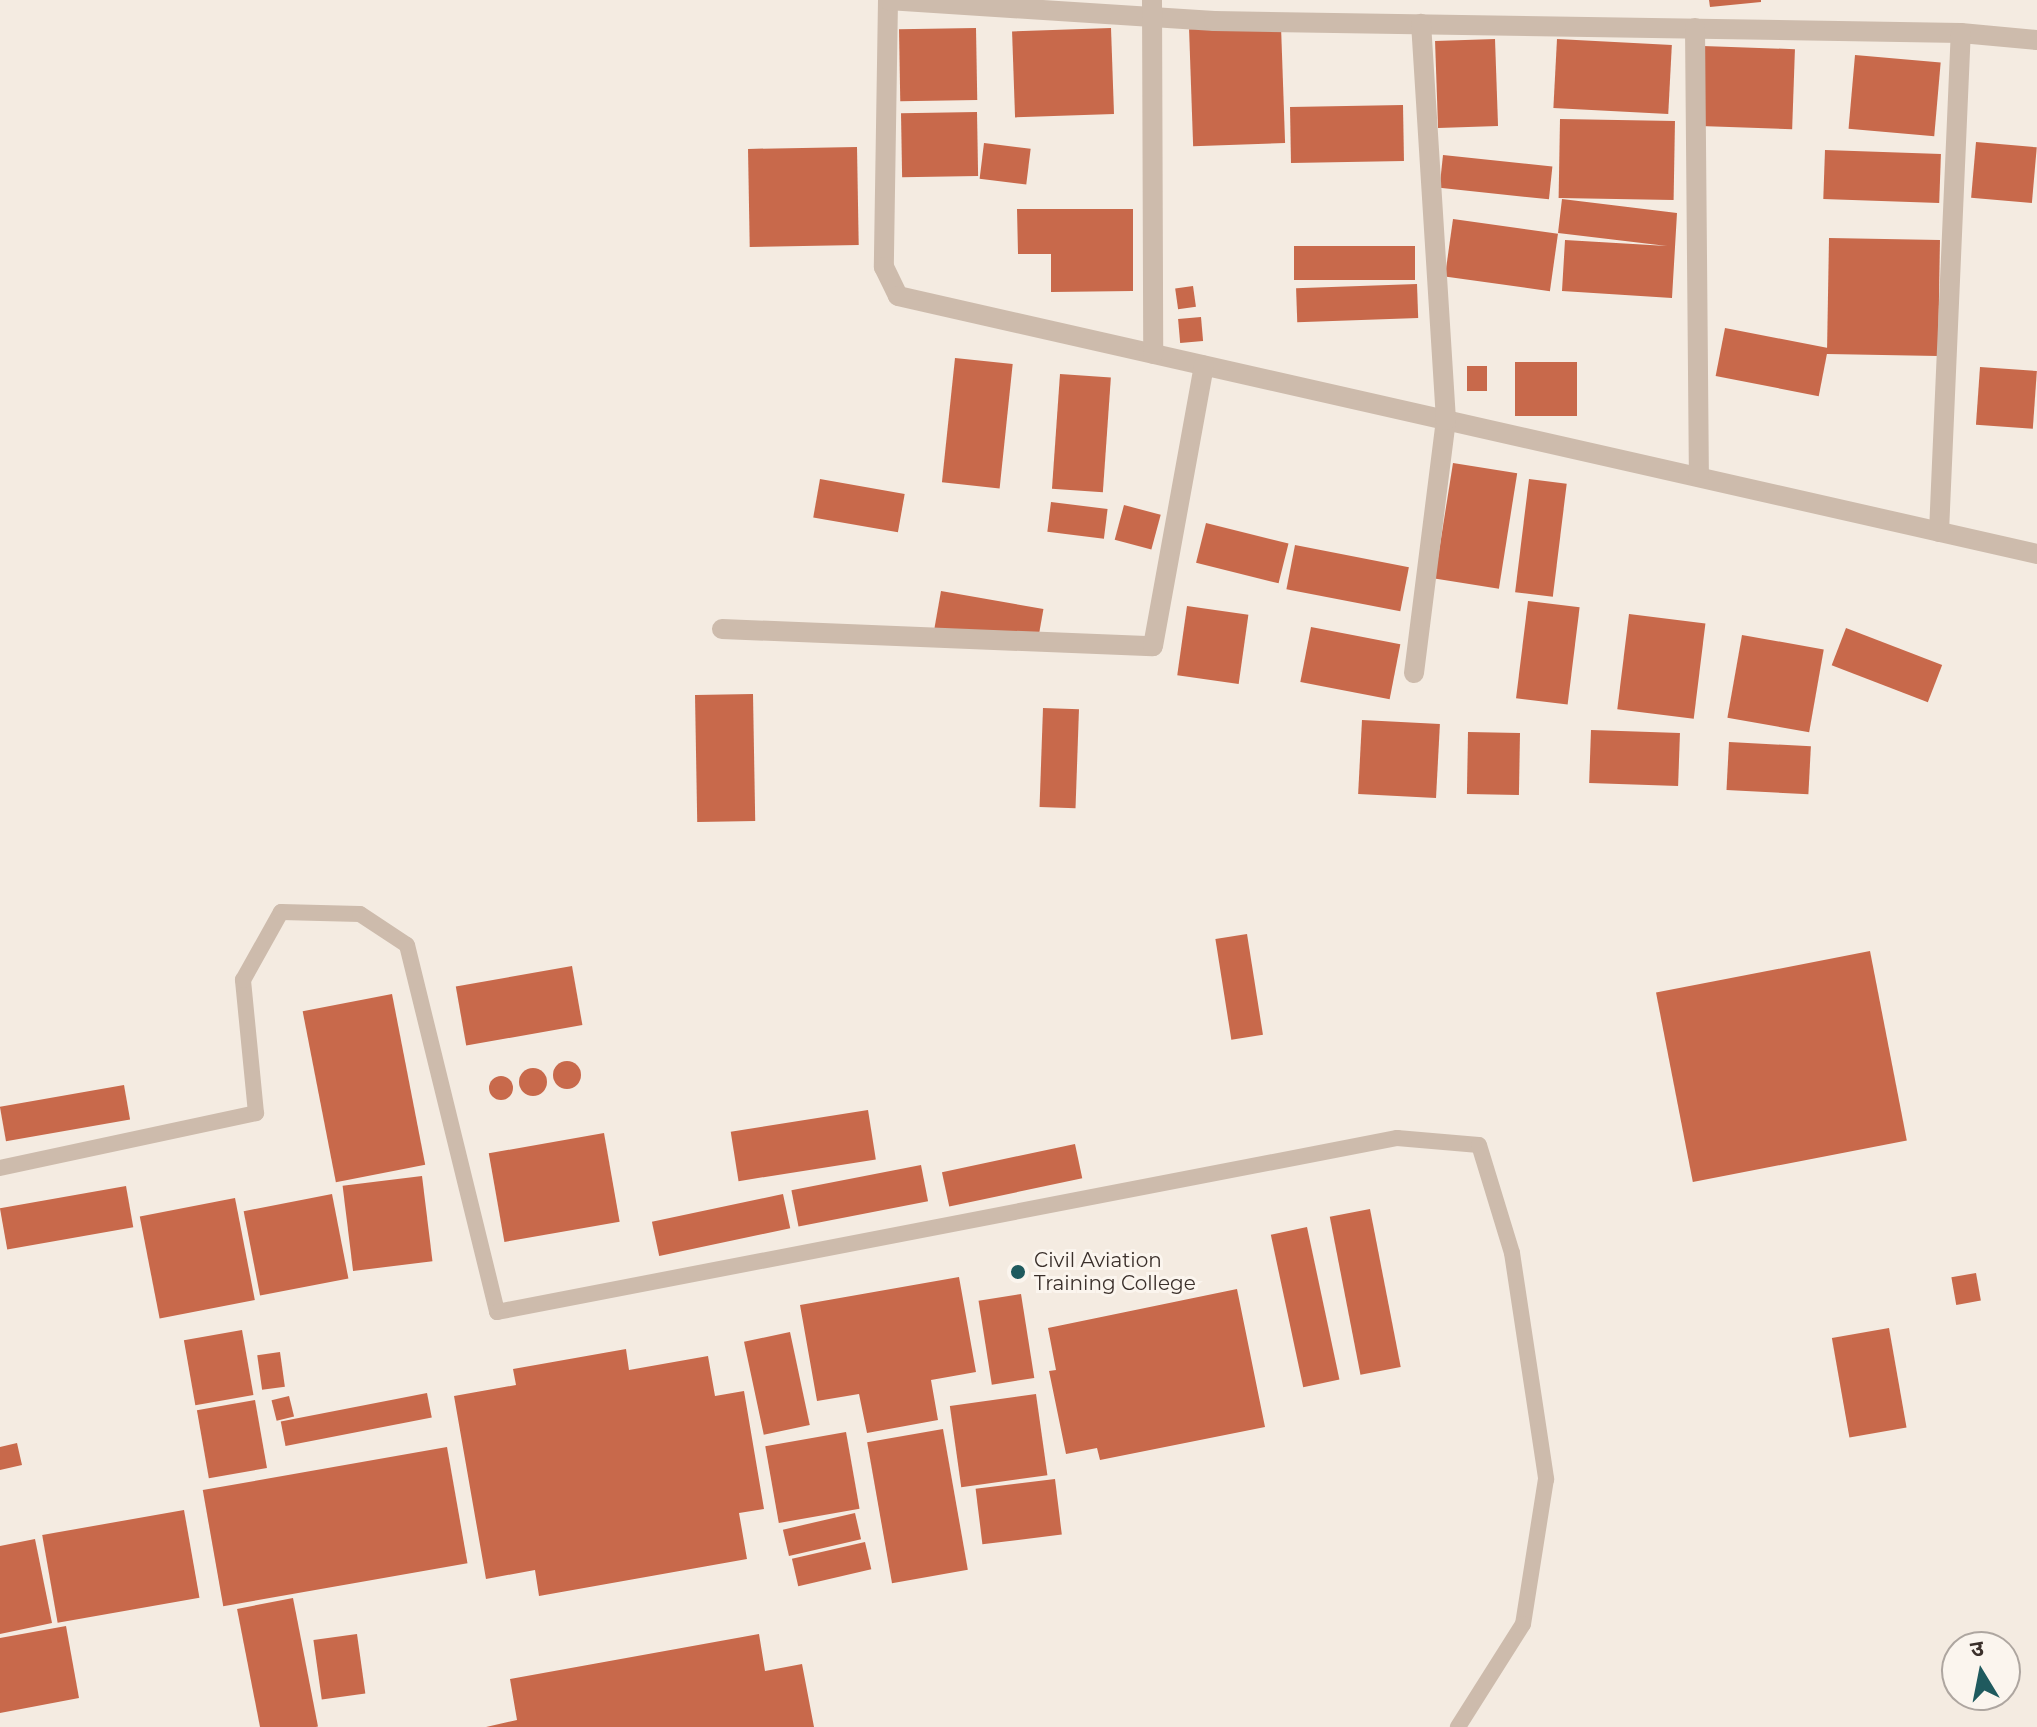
<!DOCTYPE html>
<html>
<head>
<meta charset="utf-8">
<style>
	body { margin:0 }
	#map { position:relative; width:2037px; height:1727px; overflow:hidden; background:#f4ebe1; font-family:Montserrat,"Noto Sans Devanagari",sans-serif }
	div>[style] { position:absolute }
	.building>* { inset:0; background:#c8694b; transform-origin:0 0 }
	.round { border-radius:50% }
	.service>* { height:16px; margin:-8px; padding:0 8px; transform-origin:8px; border-radius:8px; background:#cdbbac }
	.minor>* { height:20px; margin:-10px; padding:0 10px; transform-origin:10px; border-radius:10px; background:#cdbbac }
	.dots>* { width:22px; height:22px; translate:-50% -50%; box-sizing:border-box; border:4px solid #fbf5ee; border-radius:50% }
	span { translate:-50% -50%; white-space:nowrap; text-align:center; line-height:1.15; -webkit-text-stroke:6px #fbf5ee; paint-order:stroke }
	.poi-label { font-size:20px; color:#3b302b }
	.left { translate:0 -50%; text-align:left }
	.north { position:absolute; left:1941px; top:1631px; width:80px; height:80px; box-sizing:border-box; background:#fbf5ee; border:2px solid #aea6a0; border-radius:50%; rotate:350deg; font-size:22px; font-weight:700; line-height:32px; text-align:center; color:#3b302b }
	.north::after { content:''; display:block; margin:auto; width:28px; height:36px; background:#1f5a5e; clip-path:polygon(50% 0,100% 100%,50% 72%,0 100%) }
</style>
</head>
<body>
<div id="map">
	<div class="building">
		<div style="clip-path:polygon(1709px 0,1761px 0,1761px 2px,1710px 7px)"></div>
		<div style="left:1281px;top:26px;width:117px;height:92px;rotate:88deg"></div>
		<div style="left:976px;top:28px;width:72px;height:77px;rotate:89deg"></div>
		<div style="left:1111px;top:28px;width:86px;height:99px;rotate:88deg"></div>
		<div style="left:1495px;top:39px;width:87px;height:60px;rotate:88deg"></div>
		<div style="left:1557px;top:39px;width:115px;height:69px;rotate:3deg"></div>
		<div style="left:1703px;top:46px;width:92px;height:80px;rotate:2deg"></div>
		<div style="left:1855px;top:55px;width:86px;height:74px;rotate:5deg"></div>
		<div style="left:1403px;top:105px;width:56px;height:113px;rotate:89deg"></div>
		<div style="left:977px;top:112px;width:64px;height:76px;rotate:89deg"></div>
		<div style="left:1560px;top:119px;width:115px;height:79px;rotate:1deg"></div>
		<div style="left:1976px;top:142px;width:61px;height:56px;rotate:5deg"></div>
		<div style="left:984px;top:143px;width:47px;height:36px;rotate:7deg"></div>
		<div style="left:857px;top:147px;width:98px;height:109px;rotate:89deg"></div>
		<div style="left:1825px;top:150px;width:116px;height:49px;rotate:2deg"></div>
		<div style="left:1443px;top:155px;width:110px;height:33px;rotate:6deg"></div>
		<div style="clip-path:polygon(1562px 199px,1677px 213px,1672px 298px,1562px 291px,1565px 240px,1667px 246px,1558px 233px)"></div>
		<div style="clip-path:polygon(1017px 209px,1133px 209px,1133px 291px,1051px 292px,1051px 254px,1018px 254px)"></div>
		<div style="left:1453px;top:219px;width:106px;height:58px;rotate:8deg"></div>
		<div style="left:1829px;top:238px;width:111px;height:116px;rotate:1deg"></div>
		<div style="left:1415px;top:246px;width:34px;height:121px;rotate:90deg"></div>
		<div style="left:1417px;top:284px;width:34px;height:121px;rotate:88deg"></div>
		<div style="left:1193px;top:286px;width:21px;height:18px;rotate:82deg"></div>
		<div style="left:1201px;top:317px;width:24px;height:23px;rotate:85deg"></div>
		<div style="left:1725px;top:328px;width:105px;height:49px;rotate:11deg"></div>
		<div style="left:955px;top:358px;width:58px;height:125px;rotate:6deg"></div>
		<div style="left:1515px;top:362px;width:62px;height:54px"></div>
		<div style="left:1467px;top:366px;width:20px;height:25px"></div>
		<div style="left:1980px;top:367px;width:57px;height:58px;rotate:4deg"></div>
		<div style="left:1060px;top:374px;width:51px;height:115px;rotate:4deg"></div>
		<div style="left:1453px;top:463px;width:65px;height:117px;rotate:9deg"></div>
		<div style="left:820px;top:479px;width:86px;height:39px;rotate:10deg"></div>
		<div style="left:1529px;top:479px;width:38px;height:114px;rotate:7deg"></div>
		<div style="left:1051px;top:502px;width:57px;height:30px;rotate:7deg"></div>
		<div style="left:1124px;top:505px;width:38px;height:36px;rotate:15deg"></div>
		<div style="left:1206px;top:523px;width:85px;height:41px;rotate:14deg"></div>
		<div style="left:1295px;top:545px;width:116px;height:45px;rotate:11deg"></div>
		<div style="left:941px;top:591px;width:104px;height:39px;rotate:10deg"></div>
		<div style="left:1528px;top:601px;width:52px;height:98px;rotate:7deg"></div>
		<div style="left:1187px;top:606px;width:62px;height:70px;rotate:8deg"></div>
		<div style="left:1629px;top:614px;width:77px;height:96px;rotate:7deg"></div>
		<div style="left:1311px;top:627px;width:91px;height:56px;rotate:11deg"></div>
		<div style="left:1846px;top:628px;width:103px;height:40px;rotate:21deg"></div>
		<div style="left:1742px;top:635px;width:83px;height:84px;rotate:10deg"></div>
		<div style="left:753px;top:694px;width:127px;height:58px;rotate:89deg"></div>
		<div style="left:1043px;top:708px;width:36px;height:99px;rotate:2deg"></div>
		<div style="left:1362px;top:720px;width:78px;height:74px;rotate:3deg"></div>
		<div style="left:1591px;top:730px;width:89px;height:53px;rotate:2deg"></div>
		<div style="left:1468px;top:732px;width:52px;height:62px;rotate:1deg"></div>
		<div style="left:1729px;top:742px;width:82px;height:48px;rotate:3deg"></div>
		<div style="left:1247px;top:934px;width:102px;height:32px;rotate:81deg"></div>
		<div style="left:1870px;top:951px;width:193px;height:218px;rotate:79deg"></div>
		<div style="left:572px;top:966px;width:60px;height:118px;rotate:80deg"></div>
		<div style="left:392px;top:994px;width:174px;height:91px;rotate:79deg"></div>
		<div class="round" style="left:553px;top:1061px;width:28px;height:28px"></div>
		<div class="round" style="left:519px;top:1068px;width:28px;height:28px"></div>
		<div class="round" style="left:489px;top:1076px;width:24px;height:24px"></div>
		<div style="left:124px;top:1085px;width:35px;height:126px;rotate:80deg"></div>
		<div style="left:868px;top:1110px;width:50px;height:139px;rotate:81deg"></div>
		<div style="left:604px;top:1133px;width:90px;height:117px;rotate:80deg"></div>
		<div style="left:1075px;top:1144px;width:35px;height:136px;rotate:78deg"></div>
		<div style="left:921px;top:1165px;width:37px;height:132px;rotate:79deg"></div>
		<div style="left:422px;top:1176px;width:86px;height:80px;rotate:83deg"></div>
		<div style="left:126px;top:1186px;width:42px;height:128px;rotate:80deg"></div>
		<div style="left:332px;top:1194px;width:86px;height:90px;rotate:79deg"></div>
		<div style="left:783px;top:1194px;width:35px;height:134px;rotate:78deg"></div>
		<div style="left:235px;top:1198px;width:104px;height:97px;rotate:79deg"></div>
		<div style="left:1370px;top:1209px;width:161px;height:41px;rotate:79deg"></div>
		<div style="left:1307px;top:1227px;width:156px;height:37px;rotate:78deg"></div>
		<div style="left:1976px;top:1273px;width:28px;height:25px;rotate:80deg"></div>
		<div style="clip-path:polygon(959px 1277px,976px 1372px,931px 1380px,938px 1420px,867px 1433px,859px 1394px,817px 1401px,800px 1305px)"></div>
		<div style="clip-path:polygon(1237px 1289px,1265px 1427px,1100px 1460px,1097px 1448px,1066px 1454px,1049px 1371px,1056px 1370px,1048px 1328px)"></div>
		<div style="left:1021px;top:1294px;width:85px;height:43px;rotate:81deg"></div>
		<div style="left:1889px;top:1328px;width:101px;height:58px;rotate:80deg"></div>
		<div style="left:242px;top:1330px;width:66px;height:59px;rotate:80deg"></div>
		<div style="left:790px;top:1332px;width:95px;height:47px;rotate:78deg"></div>
		<div style="clip-path:polygon(626px 1349px,629px 1370px,708px 1356px,715px 1396px,744px 1391px,764px 1509px,739px 1513px,747px 1559px,539px 1596px,535px 1570px,486px 1579px,454px 1396px,516px 1385px,513px 1369px)"></div>
		<div style="left:280px;top:1352px;width:35px;height:23px;rotate:82deg"></div>
		<div style="left:427px;top:1393px;width:25px;height:149px;rotate:79deg"></div>
		<div style="left:1036px;top:1394px;width:82px;height:87px;rotate:82deg"></div>
		<div style="left:289px;top:1396px;width:21px;height:18px;rotate:76deg"></div>
		<div style="left:255px;top:1400px;width:69px;height:59px;rotate:80deg"></div>
		<div style="left:943px;top:1429px;width:143px;height:77px;rotate:80deg"></div>
		<div style="left:846px;top:1432px;width:78px;height:82px;rotate:80deg"></div>
		<div style="clip-path:polygon(17px 1443px,22px 1465px,0 1470px,0 1447px)"></div>
		<div style="left:447px;top:1447px;width:118px;height:248px;rotate:80deg"></div>
		<div style="left:1055px;top:1479px;width:56px;height:80px;rotate:83deg"></div>
		<div style="left:184px;top:1510px;width:89px;height:144px;rotate:80deg"></div>
		<div style="left:855px;top:1513px;width:27px;height:74px;rotate:77deg"></div>
		<div style="clip-path:polygon(35px 1539px,52px 1623px,0 1634px,0 1546px)"></div>
		<div style="left:865px;top:1542px;width:28px;height:75px;rotate:77deg"></div>
		<div style="left:293px;top:1598px;width:131px;height:57px;rotate:79deg"></div>
		<div style="clip-path:polygon(66px 1626px,79px 1698px,0 1713px,0 1638px)"></div>
		<div style="left:357px;top:1634px;width:60px;height:44px;rotate:82deg"></div>
		<div style="clip-path:polygon(759px 1634px,765px 1671px,802px 1664px,814px 1727px,486px 1727px,517px 1720px,510px 1679px)"></div>
	</div>
	<div class="service">
		<div style="left:0;top:1168px;width:262px;rotate:-12.1deg"></div>
		<div style="left:256px;top:1113px;width:134px;rotate:-95.6deg"></div>
		<div style="left:243px;top:980px;width:78px;rotate:-60.8deg"></div>
		<div style="left:281px;top:912px;width:79px;rotate:1.5deg"></div>
		<div style="left:360px;top:914px;width:56px;rotate:33.4deg"></div>
		<div style="left:407px;top:945px;width:378px;rotate:76.2deg"></div>
		<div style="left:497px;top:1312px;width:917px;rotate:-10.94deg"></div>
		<div style="left:1397px;top:1138px;width:82px;rotate:4.9deg"></div>
		<div style="left:1479px;top:1145px;width:113px;rotate:73deg"></div>
		<div style="left:1512px;top:1253px;width:229px;rotate:81.4deg"></div>
		<div style="left:1546px;top:1479px;width:147px;rotate:99deg"></div>
		<div style="left:1523px;top:1624px;width:122px;rotate:122.3deg"></div>
	</div>
	<div class="minor">
		<div style="left:888px;top:0;width:267px;rotate:90.9deg"></div>
		<div style="left:884px;top:267px;width:32px;rotate:64deg"></div>
		<div style="left:898px;top:296px;width:1168px;rotate:12.76deg"></div>
		<div style="left:888px;top:0;width:327px;rotate:3.7deg"></div>
		<div style="left:1214px;top:21px;width:747px;rotate:0.92deg"></div>
		<div style="left:1961px;top:33px;width:76px;rotate:5.3deg"></div>
		<div style="left:1152px;top:0;width:354px;rotate:89.8deg"></div>
		<div style="left:1695px;top:28px;width:449px;rotate:89.5deg"></div>
		<div style="left:1939px;top:532px;width:499px;rotate:-87.5deg"></div>
		<div style="left:722px;top:629px;width:431px;rotate:2.3deg"></div>
		<div style="left:1153px;top:646px;width:285px;rotate:-79.7deg"></div>
		<div style="left:1414px;top:673px;width:255px;rotate:-82.8deg"></div>
		<div style="left:1446px;top:420px;width:397px;rotate:-93.6deg"></div>
	</div>
	<div class="dots">
		<div style="left:1018px;top:1272px;background:#1f5a5e"></div>
	</div>
	<div class="poi-label">
		<span class="left" style="left:1034px;top:1272px">Civil Aviation<br>Training College</span>
	</div>
	<div class="north">उ</div>
</div>
</body>
</html>
